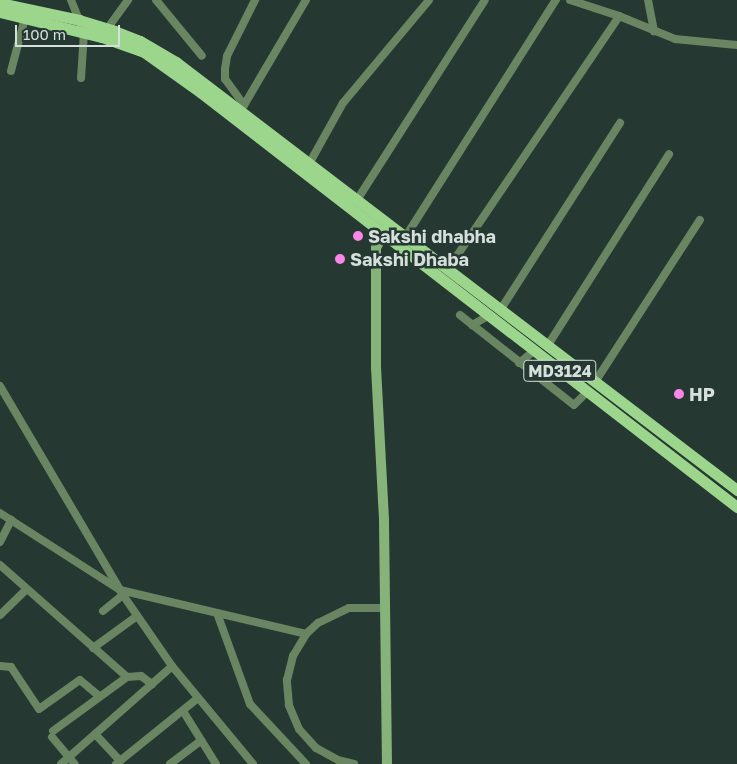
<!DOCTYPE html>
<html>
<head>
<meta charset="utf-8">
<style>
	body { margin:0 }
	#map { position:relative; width:737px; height:764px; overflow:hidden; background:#263832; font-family:"Golos Text",sans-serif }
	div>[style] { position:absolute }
	.street>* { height:8px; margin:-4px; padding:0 4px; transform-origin:4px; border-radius:4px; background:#698561 }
	.secondary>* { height:10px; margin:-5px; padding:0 5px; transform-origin:5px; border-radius:5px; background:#86b379 }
	.primary>* { height:11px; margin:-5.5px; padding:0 5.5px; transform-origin:5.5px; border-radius:5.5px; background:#9cd68c }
	.dots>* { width:14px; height:14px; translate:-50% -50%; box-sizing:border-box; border:2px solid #263832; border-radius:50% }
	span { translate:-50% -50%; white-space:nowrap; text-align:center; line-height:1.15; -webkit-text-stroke:5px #263832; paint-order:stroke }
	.shield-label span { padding:1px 4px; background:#263832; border:1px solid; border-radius:4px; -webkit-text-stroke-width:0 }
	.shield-label { font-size:16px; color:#d5dfdb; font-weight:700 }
	.poi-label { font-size:18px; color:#d5dfdb; font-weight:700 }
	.left { translate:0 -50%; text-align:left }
	.scale { position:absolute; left:15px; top:25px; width:105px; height:22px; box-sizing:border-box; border:2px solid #d5dfdb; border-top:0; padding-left:6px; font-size:15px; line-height:18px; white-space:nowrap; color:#d5dfdb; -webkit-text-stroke:4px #263832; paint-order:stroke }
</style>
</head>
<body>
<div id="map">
	<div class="street">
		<div style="left:71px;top:0;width:35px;rotate:68deg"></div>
		<div style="left:84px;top:32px;width:46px;rotate:93.7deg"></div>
		<div style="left:156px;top:0;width:72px;rotate:50.6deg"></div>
		<div style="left:570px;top:0;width:52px;rotate:18.1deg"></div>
		<div style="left:619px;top:16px;width:61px;rotate:22.3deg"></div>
		<div style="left:675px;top:39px;width:62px;rotate:5.5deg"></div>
		<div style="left:648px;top:0;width:32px;rotate:79deg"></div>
		<div style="left:107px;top:29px;width:36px;rotate:-54deg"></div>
		<div style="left:11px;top:71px;width:55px;rotate:-75.2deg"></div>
		<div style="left:244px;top:105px;width:32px;rotate:-126deg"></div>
		<div style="left:225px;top:79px;width:10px;rotate:-90deg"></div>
		<div style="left:225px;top:69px;width:13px;rotate:-81deg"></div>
		<div style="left:227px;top:56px;width:63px;rotate:-63.4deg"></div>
		<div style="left:240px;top:112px;width:130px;rotate:-59.5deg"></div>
		<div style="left:309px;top:164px;width:70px;rotate:-60.9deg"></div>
		<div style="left:343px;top:103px;width:134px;rotate:-50.1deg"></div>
		<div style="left:357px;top:200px;width:237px;rotate:-57.4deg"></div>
		<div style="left:406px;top:236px;width:280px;rotate:-57.6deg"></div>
		<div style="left:448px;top:269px;width:305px;rotate:-55.9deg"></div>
		<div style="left:501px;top:309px;width:221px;rotate:-57.4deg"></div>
		<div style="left:460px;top:315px;width:145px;rotate:38.3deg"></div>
		<div style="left:574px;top:405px;width:18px;rotate:-45deg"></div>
		<div style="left:472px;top:325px;width:18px;rotate:-29deg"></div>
		<div style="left:548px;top:345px;width:226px;rotate:-57.6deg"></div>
		<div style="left:519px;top:363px;width:19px;rotate:-39deg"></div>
		<div style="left:595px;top:382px;width:193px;rotate:-57.1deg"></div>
		<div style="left:0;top:386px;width:243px;rotate:59.5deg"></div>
		<div style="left:123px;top:595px;width:86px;rotate:55.4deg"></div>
		<div style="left:172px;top:666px;width:127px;rotate:50.4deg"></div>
		<div style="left:0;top:513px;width:143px;rotate:32.7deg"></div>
		<div style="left:120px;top:590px;width:191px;rotate:13.3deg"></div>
		<div style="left:0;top:542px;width:25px;rotate:-63deg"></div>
		<div style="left:0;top:565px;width:169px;rotate:41.4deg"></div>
		<div style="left:103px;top:611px;width:26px;rotate:-39deg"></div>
		<div style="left:217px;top:613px;width:97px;rotate:70.1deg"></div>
		<div style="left:250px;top:704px;width:82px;rotate:47deg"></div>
		<div style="left:0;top:615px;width:36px;rotate:-44deg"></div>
		<div style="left:93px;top:648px;width:54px;rotate:-36deg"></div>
		<div style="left:0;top:666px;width:11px;rotate:5deg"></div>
		<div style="left:11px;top:667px;width:50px;rotate:56.3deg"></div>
		<div style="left:39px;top:709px;width:50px;rotate:-35.3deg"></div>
		<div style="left:80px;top:680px;width:25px;rotate:40deg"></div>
		<div style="left:183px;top:711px;width:62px;rotate:58.1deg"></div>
		<div style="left:53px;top:731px;width:92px;rotate:-36.1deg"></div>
		<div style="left:127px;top:677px;width:14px;rotate:-4deg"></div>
		<div style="left:141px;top:676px;width:14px;rotate:36deg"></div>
		<div style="left:95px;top:734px;width:37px;rotate:47deg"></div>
		<div style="left:52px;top:737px;width:35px;rotate:50deg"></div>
		<div style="left:61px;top:764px;width:148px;rotate:-41.4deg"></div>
		<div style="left:116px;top:764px;width:105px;rotate:-38.8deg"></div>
		<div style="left:170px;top:764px;width:39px;rotate:-37deg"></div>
		<div style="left:354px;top:764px;width:16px;rotate:-166deg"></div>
		<div style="left:338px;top:760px;width:25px;rotate:-151deg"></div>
		<div style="left:316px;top:748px;width:25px;rotate:-132deg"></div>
		<div style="left:299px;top:729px;width:26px;rotate:-113deg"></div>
		<div style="left:289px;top:705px;width:25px;rotate:-95deg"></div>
		<div style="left:287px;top:680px;width:25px;rotate:-76deg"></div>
		<div style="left:293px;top:656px;width:26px;rotate:-59deg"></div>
		<div style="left:306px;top:634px;width:16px;rotate:-43deg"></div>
		<div style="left:318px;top:623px;width:34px;rotate:-26deg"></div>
		<div style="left:349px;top:608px;width:34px"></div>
	</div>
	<div class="secondary">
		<div style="left:387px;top:228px;width:23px;rotate:119deg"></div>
		<div style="left:376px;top:248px;width:119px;rotate:90deg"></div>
		<div style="left:376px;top:367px;width:154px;rotate:87deg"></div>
		<div style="left:384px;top:521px;width:243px;rotate:89.3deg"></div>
	</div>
	<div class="primary">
		<div style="left:0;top:3px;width:81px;rotate:12.1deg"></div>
		<div style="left:79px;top:20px;width:37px;rotate:17deg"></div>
		<div style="left:114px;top:31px;width:28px;rotate:21deg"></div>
		<div style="left:140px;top:41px;width:42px;rotate:30.3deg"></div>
		<div style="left:176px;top:62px;width:706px;rotate:37.34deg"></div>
		<div style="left:0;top:12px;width:105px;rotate:13.8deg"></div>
		<div style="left:102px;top:37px;width:45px;rotate:19.7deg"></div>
		<div style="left:144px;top:52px;width:69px;rotate:35.5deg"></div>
		<div style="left:200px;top:92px;width:679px;rotate:37.7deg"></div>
	</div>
	<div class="dots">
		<div style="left:358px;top:236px;background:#fa87e7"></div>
		<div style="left:340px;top:259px;background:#fa87e7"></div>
		<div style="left:679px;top:394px;background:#fa87e7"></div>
	</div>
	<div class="shield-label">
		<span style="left:560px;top:371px">MD3124</span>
	</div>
	<div class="poi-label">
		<span class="left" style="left:368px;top:236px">Sakshi dhabha</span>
		<span class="left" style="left:350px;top:259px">Sakshi Dhaba</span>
		<span class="left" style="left:689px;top:394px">HP</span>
	</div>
	<div class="scale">100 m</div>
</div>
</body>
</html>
